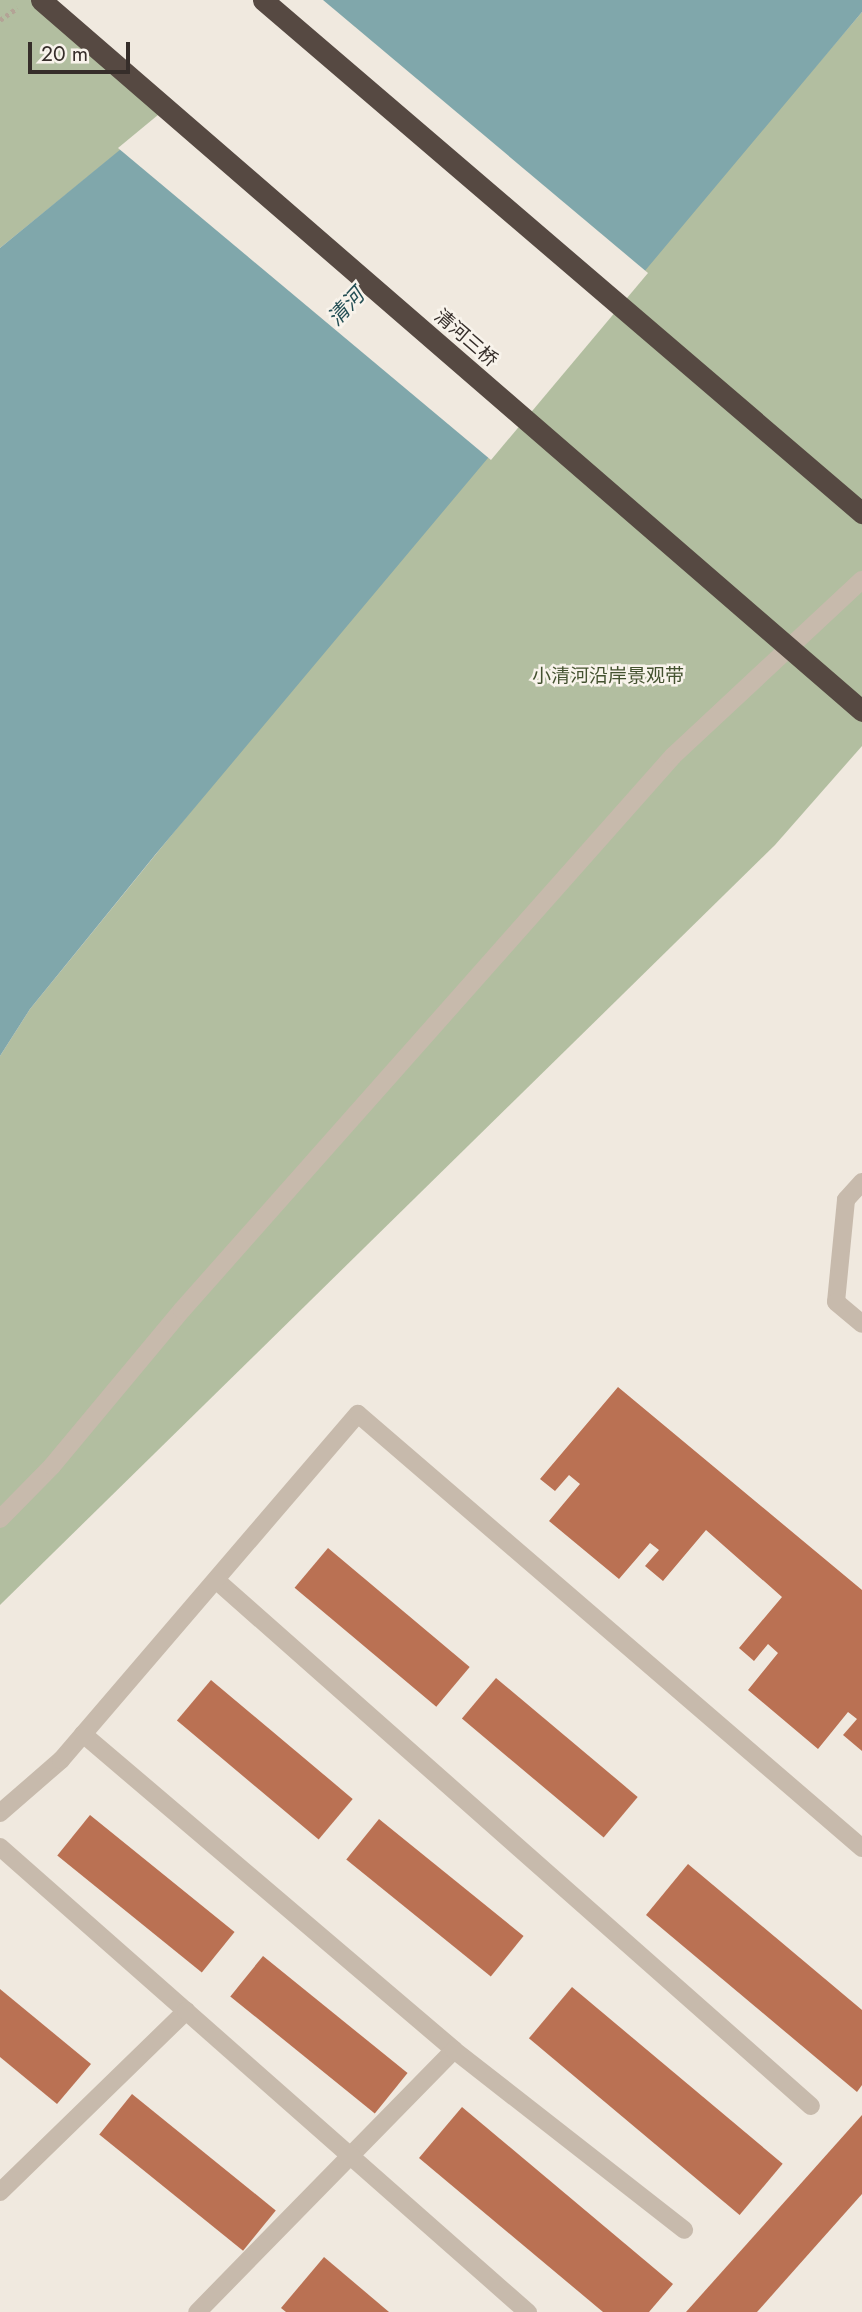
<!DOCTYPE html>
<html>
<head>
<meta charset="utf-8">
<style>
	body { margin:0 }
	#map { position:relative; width:862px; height:2312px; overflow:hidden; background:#f0e9df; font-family:Jost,"Noto Sans SC",sans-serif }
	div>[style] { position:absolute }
	.green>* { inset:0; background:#b2bea0 }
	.water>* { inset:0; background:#80a7ab }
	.pier>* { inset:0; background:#f0e9df }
	.building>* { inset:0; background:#ba7153; transform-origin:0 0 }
	.path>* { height:4.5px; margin-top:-2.25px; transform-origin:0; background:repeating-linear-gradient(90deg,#b3a496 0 3.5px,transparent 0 7px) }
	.minor>* { height:18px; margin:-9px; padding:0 9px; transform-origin:9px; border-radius:9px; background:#c7baac }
	.highway>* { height:21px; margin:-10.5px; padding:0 10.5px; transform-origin:10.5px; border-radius:10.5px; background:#564942 }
	.highway-bridge>* { height:21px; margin:-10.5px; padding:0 10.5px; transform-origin:10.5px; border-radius:10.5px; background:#564942 }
	span { translate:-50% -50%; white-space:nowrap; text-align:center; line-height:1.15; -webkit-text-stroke:5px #f8f3eb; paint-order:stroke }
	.street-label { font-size:19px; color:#362e2a }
	.park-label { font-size:19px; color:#445230 }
	.water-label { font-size:21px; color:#234e54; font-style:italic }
	.scale { position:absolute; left:28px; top:42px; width:102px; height:32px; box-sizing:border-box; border:4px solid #362e2a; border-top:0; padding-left:9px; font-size:21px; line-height:24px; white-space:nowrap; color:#362e2a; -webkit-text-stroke:5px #f8f3eb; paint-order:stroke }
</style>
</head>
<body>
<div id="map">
	<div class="green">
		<div style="clip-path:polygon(0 0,41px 0,169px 111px,0 248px)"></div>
		<div style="clip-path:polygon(862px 12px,862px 746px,775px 845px,0 1605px,0 1056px,30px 1009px,405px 548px)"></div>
	</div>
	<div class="water">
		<div style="clip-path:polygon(303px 0,862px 0,862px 12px,155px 855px,30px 1009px,0 1056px,0 248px)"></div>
	</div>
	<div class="pier">
		<div style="clip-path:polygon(297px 0,323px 0,648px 273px,491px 460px,118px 148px)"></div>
	</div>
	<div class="building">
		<div style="clip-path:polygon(618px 1387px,862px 1590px,862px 1751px,843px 1735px,857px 1719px,848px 1712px,818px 1749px,748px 1690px,778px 1653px,768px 1644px,754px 1661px,739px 1648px,782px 1597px,706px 1530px,663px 1581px,645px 1566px,659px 1550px,650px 1543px,619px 1579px,549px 1521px,580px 1484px,569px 1475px,555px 1491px,540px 1479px)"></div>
		<div style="left:328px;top:1548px;width:185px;height:52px;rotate:40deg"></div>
		<div style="left:496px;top:1678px;width:185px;height:53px;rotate:40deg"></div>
		<div style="left:211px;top:1680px;width:185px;height:53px;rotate:40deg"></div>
		<div style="left:90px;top:1815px;width:186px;height:52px;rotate:39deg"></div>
		<div style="left:379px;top:1819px;width:186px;height:52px;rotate:39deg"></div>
		<div style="clip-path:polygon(688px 1864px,862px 2010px,862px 2085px,857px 2092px,646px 1915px)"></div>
		<div style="left:263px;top:1956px;width:186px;height:52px;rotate:39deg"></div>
		<div style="left:572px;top:1987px;width:275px;height:67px;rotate:40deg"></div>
		<div style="clip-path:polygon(0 1989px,91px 2064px,57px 2104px,0 2057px)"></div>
		<div style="left:132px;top:2094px;width:185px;height:52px;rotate:39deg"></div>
		<div style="clip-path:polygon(462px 2107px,673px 2284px,649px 2312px,603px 2312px,419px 2158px)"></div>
		<div style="clip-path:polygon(862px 2115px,862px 2194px,757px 2312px,686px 2312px)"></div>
		<div style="clip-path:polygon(324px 2257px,389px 2312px,286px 2312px,281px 2308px)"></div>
	</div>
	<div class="path">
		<div style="left:0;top:20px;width:21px;rotate:-35deg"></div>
	</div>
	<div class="minor">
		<div style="left:862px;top:1182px;width:24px;rotate:132deg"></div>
		<div style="left:846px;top:1200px;width:102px;rotate:95.6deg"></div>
		<div style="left:836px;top:1302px;width:34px;rotate:40deg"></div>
		<div style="left:0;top:1519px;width:74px;rotate:-45.5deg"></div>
		<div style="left:52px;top:1466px;width:203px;rotate:-50.2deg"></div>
		<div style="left:182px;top:1310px;width:740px;rotate:-48.45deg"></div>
		<div style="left:673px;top:756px;width:258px;rotate:-43deg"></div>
		<div style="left:216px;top:1580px;width:794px;rotate:41.48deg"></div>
		<div style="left:83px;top:1734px;width:487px;rotate:40.4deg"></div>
		<div style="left:454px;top:2050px;width:367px;rotate:134.4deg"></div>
		<div style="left:0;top:1813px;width:81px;rotate:-41deg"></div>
		<div style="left:61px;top:1760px;width:456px;rotate:-49.4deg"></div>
		<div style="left:358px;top:1414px;width:665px;rotate:40.73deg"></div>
		<div style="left:0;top:1847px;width:248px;rotate:41.4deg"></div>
		<div style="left:454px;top:2050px;width:292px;rotate:38deg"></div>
		<div style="left:0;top:2192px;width:260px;rotate:-44.2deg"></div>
		<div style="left:186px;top:2011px;width:456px;rotate:41.4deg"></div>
	</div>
	<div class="highway">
		<div style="left:263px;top:0;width:789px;rotate:40.58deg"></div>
	</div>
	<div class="highway-bridge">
		<div style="left:41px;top:0;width:1086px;rotate:40.89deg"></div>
	</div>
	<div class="street-label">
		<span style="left:466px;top:338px;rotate:41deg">清河三桥</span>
	</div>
	<div class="park-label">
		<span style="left:608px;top:676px">小清河沿岸景观带</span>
	</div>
	<div class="water-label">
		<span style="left:346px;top:307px;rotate:-47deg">清河</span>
	</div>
	<div class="scale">20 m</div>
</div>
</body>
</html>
